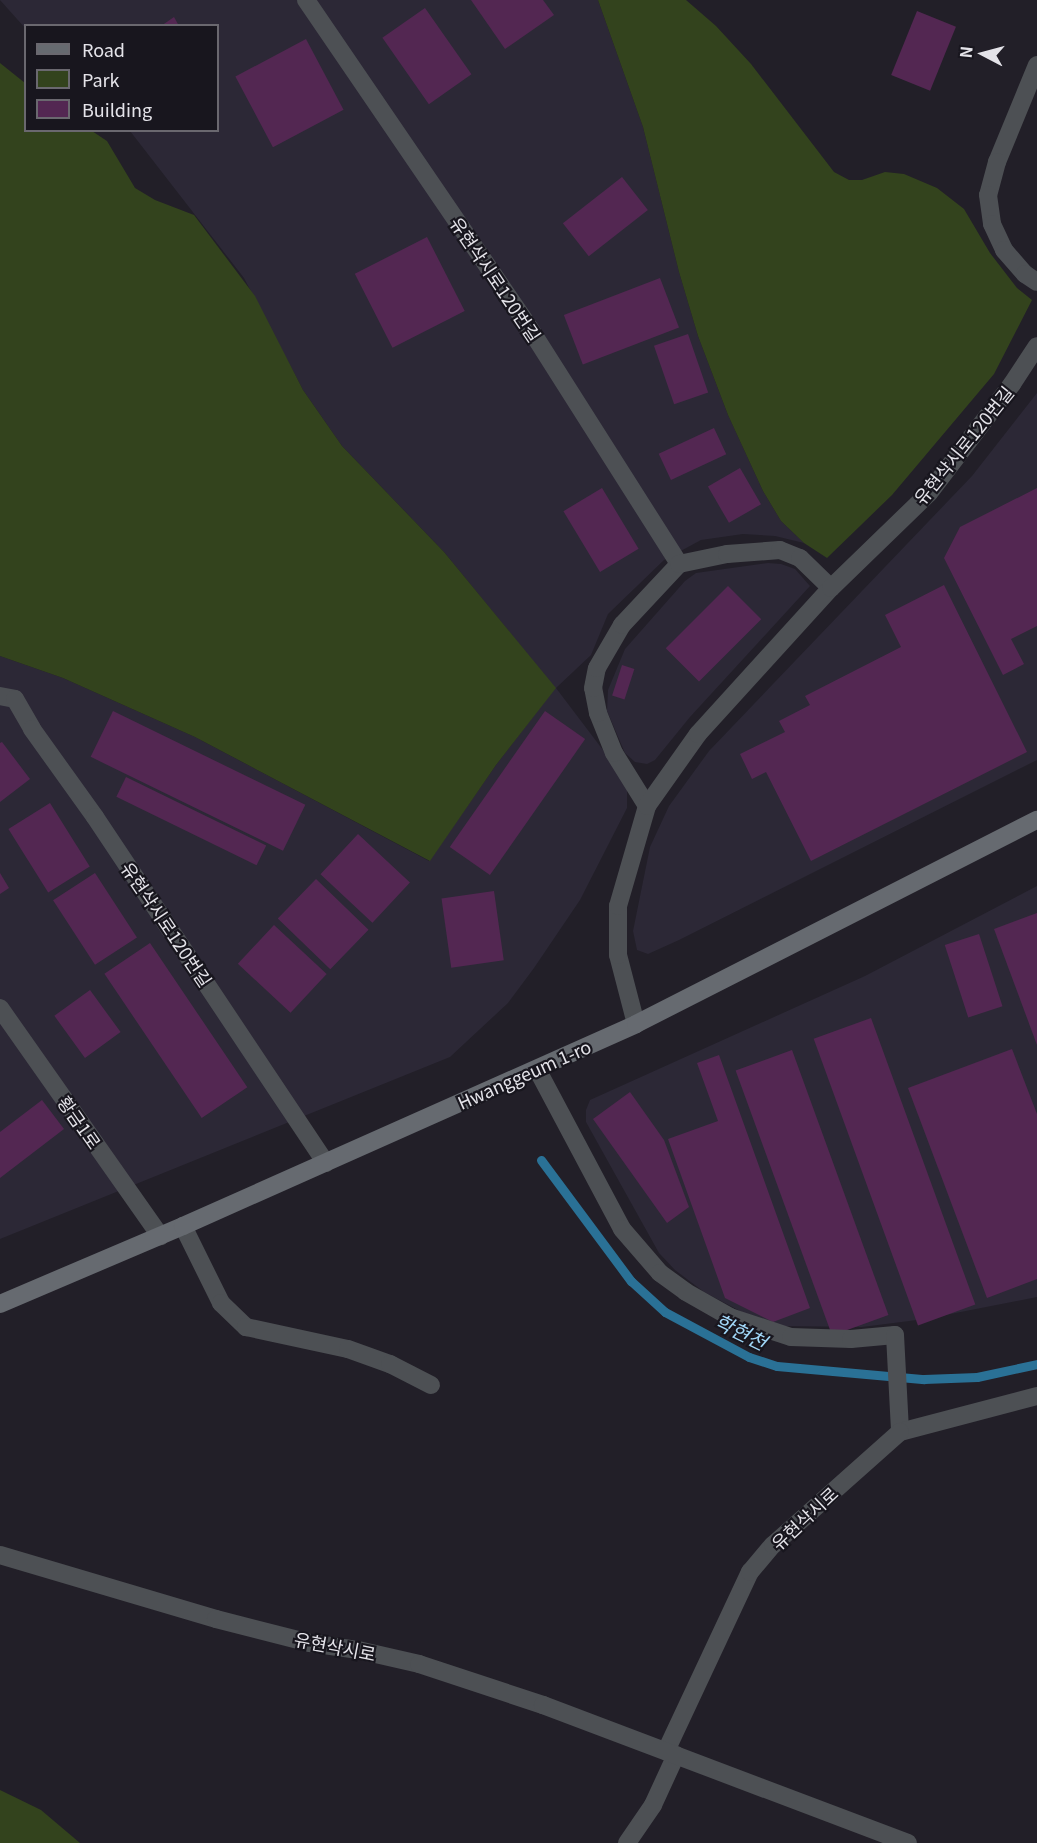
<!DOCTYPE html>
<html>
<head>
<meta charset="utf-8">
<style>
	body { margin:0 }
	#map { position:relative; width:1037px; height:1843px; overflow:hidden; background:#221f28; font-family:Georgia,"Noto Sans KR",serif }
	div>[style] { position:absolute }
	.built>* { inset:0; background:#2c2836 }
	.green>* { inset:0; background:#33431d }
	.stream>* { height:9px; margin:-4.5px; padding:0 4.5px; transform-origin:4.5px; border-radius:4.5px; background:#2a7196 }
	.building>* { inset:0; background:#532752; transform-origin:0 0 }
	.lane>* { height:18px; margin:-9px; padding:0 9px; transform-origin:9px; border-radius:9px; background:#4d5054 }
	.street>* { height:18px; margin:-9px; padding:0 9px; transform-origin:9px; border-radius:9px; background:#4d5054 }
	.secondary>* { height:18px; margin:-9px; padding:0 9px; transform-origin:9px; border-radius:9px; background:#666a70 }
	span { translate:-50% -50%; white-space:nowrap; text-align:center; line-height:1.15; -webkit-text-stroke:4.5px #18161e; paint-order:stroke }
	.street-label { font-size:18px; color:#e4e3e9 }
	.water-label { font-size:20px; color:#a1d7f8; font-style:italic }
	.legend { position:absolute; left:24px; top:24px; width:195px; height:108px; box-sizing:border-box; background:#18161e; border:2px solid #6a686f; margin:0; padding:8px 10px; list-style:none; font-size:18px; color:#e4e3e9 }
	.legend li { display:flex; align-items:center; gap:12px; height:30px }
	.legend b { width:30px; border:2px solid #6a686f }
	.north { position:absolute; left:953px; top:24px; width:60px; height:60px; -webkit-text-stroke:4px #18161e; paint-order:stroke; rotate:276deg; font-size:16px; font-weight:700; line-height:24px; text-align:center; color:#e4e3e9 }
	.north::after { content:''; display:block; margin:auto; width:21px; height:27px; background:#e4e3e9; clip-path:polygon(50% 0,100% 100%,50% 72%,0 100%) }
</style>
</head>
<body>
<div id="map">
	<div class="built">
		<div style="clip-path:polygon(0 0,598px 0,643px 127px,679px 272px,698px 336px,728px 415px,763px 491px,781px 521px,804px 543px,775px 536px,743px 534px,701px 540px,664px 560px,608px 614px,591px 655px,556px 688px,603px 750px,627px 789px,627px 808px,580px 900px,534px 968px,508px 1003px,450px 1057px,0 1239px,0 656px,63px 678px,195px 737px,429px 861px,496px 765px,555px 688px,444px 552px,342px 446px,303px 390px,244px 278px,130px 131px,218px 130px,218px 26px,26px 26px,25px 28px)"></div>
		<div style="clip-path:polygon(1037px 393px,1037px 760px,679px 940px,648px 954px,637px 950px,633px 931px,650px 847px,669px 806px,709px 751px,972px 476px)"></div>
		<div style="clip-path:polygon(768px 563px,781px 564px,795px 569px,810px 586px,690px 717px,655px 760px,647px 764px,635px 762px,625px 753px,607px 711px,608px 690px,625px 649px,685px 581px,696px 573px)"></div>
		<div style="clip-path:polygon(1037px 886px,1037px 1297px,925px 1319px,862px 1327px,781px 1326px,757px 1320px,704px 1292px,675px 1270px,659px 1253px,586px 1122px,586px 1110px,590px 1100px,865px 976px)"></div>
	</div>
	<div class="green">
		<div style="clip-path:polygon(598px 0,686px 0,716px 26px,751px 64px,834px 172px,849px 180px,862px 180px,885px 172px,904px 174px,937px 188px,964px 209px,990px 253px,1017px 288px,1032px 300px,994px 374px,892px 495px,827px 558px,804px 543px,781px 521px,763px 491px,728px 415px,698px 336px,679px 272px,643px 127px)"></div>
		<div style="clip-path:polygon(0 63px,25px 83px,26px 130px,92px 131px,107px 141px,135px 188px,155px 200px,194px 215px,255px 296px,303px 390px,342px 446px,444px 552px,556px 688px,496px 765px,430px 861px,195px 737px,63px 678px,0 656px)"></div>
		<div style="clip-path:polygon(0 1790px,41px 1810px,80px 1843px,0 1843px)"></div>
	</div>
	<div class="stream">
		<div style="left:541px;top:1160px;width:151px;rotate:53.4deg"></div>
		<div style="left:631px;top:1281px;width:46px;rotate:42.4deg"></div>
		<div style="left:665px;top:1312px;width:95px;rotate:28.2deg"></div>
		<div style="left:749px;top:1357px;width:29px;rotate:18deg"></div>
		<div style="left:777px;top:1366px;width:148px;rotate:5.1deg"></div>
		<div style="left:924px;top:1379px;width:53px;rotate:-2.2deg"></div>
		<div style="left:977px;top:1377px;width:61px;rotate:-12.2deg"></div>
	</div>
	<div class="building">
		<div style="clip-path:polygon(471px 0,543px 0,554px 15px,505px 49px)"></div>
		<div style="left:425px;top:8px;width:81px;height:52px;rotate:55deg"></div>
		<div style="left:917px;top:11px;width:42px;height:69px;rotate:22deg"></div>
		<div style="clip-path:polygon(174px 17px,179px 26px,161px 26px)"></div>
		<div style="left:306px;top:39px;width:80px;height:80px;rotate:62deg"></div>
		<div style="left:622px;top:177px;width:42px;height:75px;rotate:52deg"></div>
		<div style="left:427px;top:237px;width:83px;height:81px;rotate:63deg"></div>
		<div style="left:660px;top:278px;width:53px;height:103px;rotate:69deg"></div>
		<div style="left:688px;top:334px;width:62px;height:36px;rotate:71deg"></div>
		<div style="left:714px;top:428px;width:29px;height:61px;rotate:65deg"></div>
		<div style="left:740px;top:468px;width:42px;height:37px;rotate:60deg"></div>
		<div style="left:602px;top:488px;width:71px;height:45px;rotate:59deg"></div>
		<div style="clip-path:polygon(1037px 488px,1037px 626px,1011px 639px,1024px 664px,1003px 675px,944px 558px,960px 527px)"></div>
		<div style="clip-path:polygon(944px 585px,1027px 752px,811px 861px,766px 772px,752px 779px,740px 754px,785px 732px,779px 721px,810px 705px,805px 696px,901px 647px,885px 615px)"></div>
		<div style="left:728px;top:586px;width:47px;height:88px;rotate:45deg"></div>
		<div style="left:622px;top:665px;width:13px;height:32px;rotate:18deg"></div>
		<div style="left:113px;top:711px;width:214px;height:51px;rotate:26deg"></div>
		<div style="left:545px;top:711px;width:49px;height:166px;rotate:35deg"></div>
		<div style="clip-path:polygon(2px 742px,30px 779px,0 802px,0 743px)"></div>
		<div style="left:126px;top:777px;width:156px;height:22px;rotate:26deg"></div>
		<div style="left:50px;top:803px;width:75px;height:49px;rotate:58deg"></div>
		<div style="left:358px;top:834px;width:71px;height:55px;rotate:43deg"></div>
		<div style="clip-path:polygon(0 873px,9px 888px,0 894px)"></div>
		<div style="left:95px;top:873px;width:77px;height:50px;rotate:57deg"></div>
		<div style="left:316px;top:879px;width:73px;height:55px;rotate:44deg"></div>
		<div style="left:494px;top:891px;width:70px;height:53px;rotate:82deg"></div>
		<div style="clip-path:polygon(1037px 913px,1037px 1045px,994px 929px)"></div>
		<div style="left:274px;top:925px;width:72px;height:53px;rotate:43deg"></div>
		<div style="left:979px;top:934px;width:76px;height:36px;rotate:72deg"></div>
		<div style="left:150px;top:943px;width:174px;height:55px;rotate:56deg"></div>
		<div style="left:90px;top:990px;width:52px;height:44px;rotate:54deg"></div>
		<div style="left:871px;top:1018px;width:305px;height:61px;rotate:70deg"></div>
		<div style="clip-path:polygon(1012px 1049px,1037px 1114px,1037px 1279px,987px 1298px,908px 1088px)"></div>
		<div style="left:792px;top:1050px;width:282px;height:60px;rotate:70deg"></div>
		<div style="clip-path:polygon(719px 1055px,810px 1308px,773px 1322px,725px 1298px,668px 1139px,718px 1121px,697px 1063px)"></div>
		<div style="clip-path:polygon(630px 1092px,664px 1140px,689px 1207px,667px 1223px,593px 1119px)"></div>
		<div style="clip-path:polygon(42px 1100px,64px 1129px,0 1178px,0 1132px)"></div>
	</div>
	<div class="lane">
		<div style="left:306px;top:0;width:389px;rotate:55.7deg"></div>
		<div style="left:525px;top:321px;width:288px;rotate:57.6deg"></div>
		<div style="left:0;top:696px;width:15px;rotate:11deg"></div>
		<div style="left:15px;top:699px;width:34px;rotate:60deg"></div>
		<div style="left:32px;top:729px;width:108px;rotate:54.4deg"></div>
		<div style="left:95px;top:817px;width:416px;rotate:56.3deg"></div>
		<div style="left:647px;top:806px;width:62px;rotate:-121.9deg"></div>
		<div style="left:614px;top:753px;width:43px;rotate:-111.8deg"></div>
		<div style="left:598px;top:713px;width:25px;rotate:-101deg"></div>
		<div style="left:593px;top:688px;width:20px;rotate:-79deg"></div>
		<div style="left:597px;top:668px;width:50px;rotate:-59.8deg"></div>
		<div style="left:622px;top:625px;width:83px;rotate:-46.9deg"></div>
		<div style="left:679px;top:564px;width:49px;rotate:-11.8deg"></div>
		<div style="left:727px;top:554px;width:53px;rotate:-4.3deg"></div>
		<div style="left:780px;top:550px;width:22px;rotate:22deg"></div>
		<div style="left:800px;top:558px;width:43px;rotate:44.1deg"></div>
		<div style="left:0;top:1008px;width:279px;rotate:54.9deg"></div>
		<div style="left:537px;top:1069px;width:181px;rotate:62deg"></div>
		<div style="left:622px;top:1229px;width:58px;rotate:49.2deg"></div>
		<div style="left:660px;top:1273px;width:32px;rotate:36deg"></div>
		<div style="left:686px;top:1292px;width:51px;rotate:29.6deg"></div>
		<div style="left:730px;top:1317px;width:64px;rotate:18.2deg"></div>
		<div style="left:791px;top:1337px;width:60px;rotate:1.9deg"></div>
		<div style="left:851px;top:1339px;width:44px;rotate:-5.2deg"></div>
		<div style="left:895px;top:1335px;width:97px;rotate:87deg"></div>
		<div style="left:900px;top:1432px;width:142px;rotate:-14.7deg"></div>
		<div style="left:183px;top:1226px;width:86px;rotate:63.7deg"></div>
		<div style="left:221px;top:1303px;width:35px;rotate:44deg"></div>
		<div style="left:246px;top:1327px;width:104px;rotate:12.2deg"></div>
		<div style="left:348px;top:1349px;width:45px;rotate:19.7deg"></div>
		<div style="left:390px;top:1364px;width:46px;rotate:27.1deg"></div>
		<div style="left:666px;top:1751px;width:198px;rotate:-64.9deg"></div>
		<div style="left:750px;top:1572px;width:35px;rotate:-50deg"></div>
		<div style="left:773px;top:1545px;width:170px;rotate:-41.7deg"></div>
		<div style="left:627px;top:1843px;width:46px;rotate:-55.6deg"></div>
		<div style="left:653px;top:1805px;width:55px;rotate:-65.3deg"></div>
	</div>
	<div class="street">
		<div style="left:1037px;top:65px;width:105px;rotate:112.4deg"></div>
		<div style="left:997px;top:162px;width:34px;rotate:105deg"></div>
		<div style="left:988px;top:195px;width:29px;rotate:82deg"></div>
		<div style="left:992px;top:224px;width:29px;rotate:65deg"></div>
		<div style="left:1004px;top:250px;width:32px;rotate:49deg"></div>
		<div style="left:1025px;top:274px;width:14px;rotate:34deg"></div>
		<div style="left:636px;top:1024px;width:71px;rotate:-104.6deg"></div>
		<div style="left:618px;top:955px;width:49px;rotate:-90deg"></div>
		<div style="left:618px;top:906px;width:104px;rotate:-73.8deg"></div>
		<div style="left:647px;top:806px;width:88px;rotate:-54.7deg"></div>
		<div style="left:698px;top:734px;width:197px;rotate:-47.7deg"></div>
		<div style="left:831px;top:588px;width:136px;rotate:-44.1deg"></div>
		<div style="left:929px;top:493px;width:137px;rotate:-52.7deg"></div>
		<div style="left:1012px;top:384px;width:45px;rotate:-56.7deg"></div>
		<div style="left:0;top:1555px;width:225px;rotate:16.5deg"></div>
		<div style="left:216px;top:1619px;width:97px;rotate:14.3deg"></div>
		<div style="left:310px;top:1643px;width:49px;rotate:8.3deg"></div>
		<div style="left:358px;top:1650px;width:63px;rotate:12.9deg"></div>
		<div style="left:419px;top:1664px;width:131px;rotate:18.3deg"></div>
		<div style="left:543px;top:1705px;width:390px;rotate:20.7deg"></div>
	</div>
	<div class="secondary">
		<div style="left:0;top:1304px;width:199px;rotate:-23.1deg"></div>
		<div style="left:183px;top:1226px;width:496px;rotate:-24deg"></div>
		<div style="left:636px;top:1024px;width:450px;rotate:-27deg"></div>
	</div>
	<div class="street-label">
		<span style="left:496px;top:279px;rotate:56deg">유현삭시로120번길</span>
		<span style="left:963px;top:445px;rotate:-51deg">유현삭시로120번길</span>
		<span style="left:167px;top:924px;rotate:56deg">유현삭시로120번길</span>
		<span style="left:524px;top:1074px;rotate:-24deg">Hwanggeum 1-ro</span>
		<span style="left:80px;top:1122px;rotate:55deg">황금1로</span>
		<span style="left:804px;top:1518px;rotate:-43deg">유현삭시로</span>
		<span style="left:335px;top:1646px;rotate:11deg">유현삭시로</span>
	</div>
	<div class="water-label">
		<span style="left:741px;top:1331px;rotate:26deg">학현천</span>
	</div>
	<ul class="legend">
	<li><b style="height:8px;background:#666a70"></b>Road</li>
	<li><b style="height:16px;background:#33431d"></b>Park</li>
	<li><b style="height:16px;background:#532752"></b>Building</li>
	</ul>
	<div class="north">N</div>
</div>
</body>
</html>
